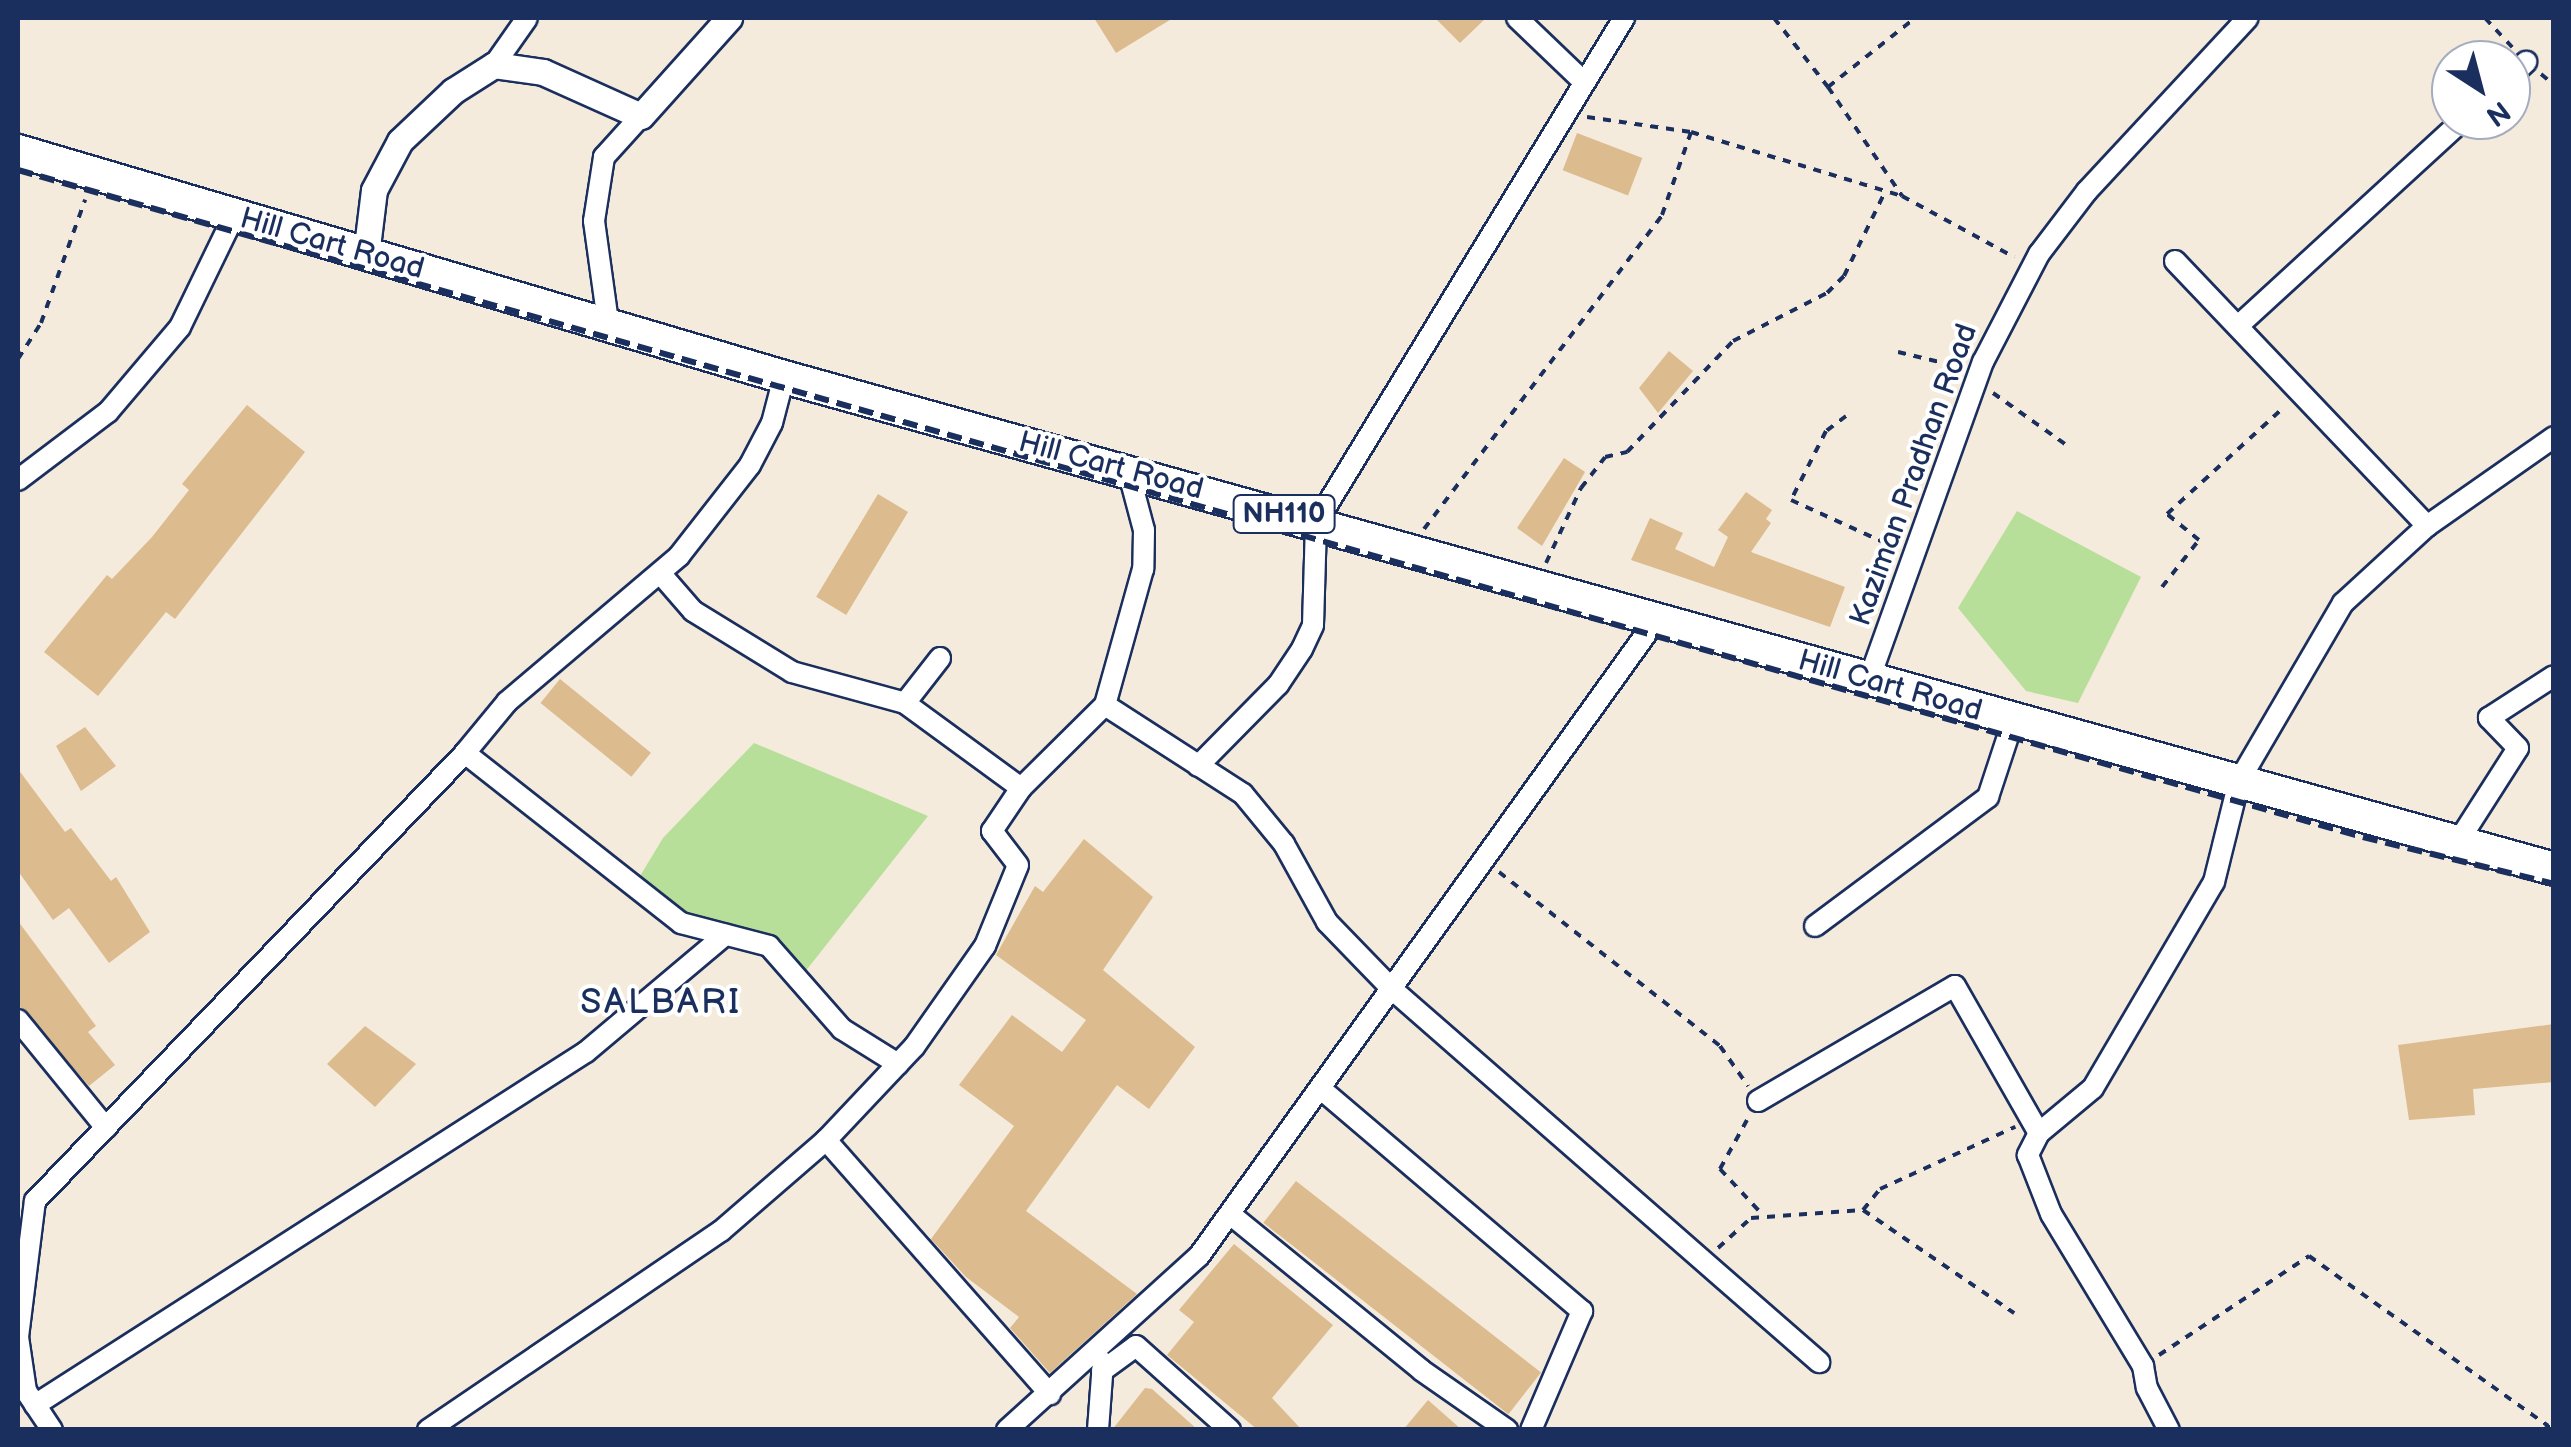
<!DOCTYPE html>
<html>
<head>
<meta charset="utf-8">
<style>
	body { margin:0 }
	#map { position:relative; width:2571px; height:1447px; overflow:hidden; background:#f4ebdd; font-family:"Balsamiq Sans",sans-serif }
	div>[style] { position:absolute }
	.green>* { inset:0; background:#b8df9a }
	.building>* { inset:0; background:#dcbb8e; transform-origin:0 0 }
	.path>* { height:4px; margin-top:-2px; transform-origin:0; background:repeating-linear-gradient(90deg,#1b2f5e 0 8px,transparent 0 16px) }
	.roads { filter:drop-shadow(2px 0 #1b2f5e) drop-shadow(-2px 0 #1b2f5e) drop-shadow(0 2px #1b2f5e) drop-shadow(0 -2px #1b2f5e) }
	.minor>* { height:20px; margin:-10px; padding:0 10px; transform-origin:10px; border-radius:10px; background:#fff }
	.tertiary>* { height:25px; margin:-12.5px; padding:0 12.5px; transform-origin:12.5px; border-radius:12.5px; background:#fff }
	.trunk>* { height:32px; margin:-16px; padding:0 16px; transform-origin:16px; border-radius:16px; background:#fff }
	.rail>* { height:6px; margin-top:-3px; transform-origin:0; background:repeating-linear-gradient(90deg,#1b2f5e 0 15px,transparent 0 23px) }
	span { translate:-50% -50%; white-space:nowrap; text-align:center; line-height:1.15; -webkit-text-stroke:8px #fff; paint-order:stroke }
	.shield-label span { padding:2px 8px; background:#fff; border:2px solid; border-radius:8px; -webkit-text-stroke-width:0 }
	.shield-label { font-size:28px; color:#1b2f5e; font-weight:700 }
	.street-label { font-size:30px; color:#1b2f5e }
	.quarter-label { font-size:35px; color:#1b2f5e; letter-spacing:2.5px }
	.frame { position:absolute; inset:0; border:20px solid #1b2f5e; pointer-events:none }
	.north { position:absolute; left:2431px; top:40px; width:100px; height:100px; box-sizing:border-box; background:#fff; border:2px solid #a4acbf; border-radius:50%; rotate:144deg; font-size:28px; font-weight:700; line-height:40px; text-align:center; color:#1b2f5e }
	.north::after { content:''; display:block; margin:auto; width:35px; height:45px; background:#1b2f5e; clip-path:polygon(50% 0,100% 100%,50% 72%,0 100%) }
</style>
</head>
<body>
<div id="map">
	<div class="green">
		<div style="clip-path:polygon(2017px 511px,2141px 577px,2078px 703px,2026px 691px,1958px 608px)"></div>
		<div style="clip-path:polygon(754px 743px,928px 816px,797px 982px,769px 946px,681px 923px,634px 886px,663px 838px)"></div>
	</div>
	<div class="building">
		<div style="clip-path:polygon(1094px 18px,1173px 18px,1116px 53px)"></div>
		<div style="clip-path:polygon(1435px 18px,1486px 18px,1460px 43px)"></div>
		<div style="left:1577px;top:133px;width:70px;height:40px;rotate:21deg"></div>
		<div style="clip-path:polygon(1669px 351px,1693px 371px,1658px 413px,1639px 388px)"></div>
		<div style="clip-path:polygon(247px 405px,305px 452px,175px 619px,166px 612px,98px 696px,44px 652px,107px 575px,112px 579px,152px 537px,189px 490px,182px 484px)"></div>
		<div style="clip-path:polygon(1564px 458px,1585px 472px,1542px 546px,1517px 528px)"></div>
		<div style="clip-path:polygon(1746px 492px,1772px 510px,1766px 519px,1771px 523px,1751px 552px,1845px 587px,1830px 627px,1631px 560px,1650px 518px,1683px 533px,1675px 549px,1714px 567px,1728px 537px,1718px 530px)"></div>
		<div style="left:878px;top:494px;width:35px;height:120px;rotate:31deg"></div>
		<div style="left:560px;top:679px;width:117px;height:31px;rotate:39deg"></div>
		<div style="clip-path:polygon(85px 727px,116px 766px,81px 791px,56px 746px)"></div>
		<div style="clip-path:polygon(18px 769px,65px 832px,71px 828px,111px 881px,116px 877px,150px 932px,109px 963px,69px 908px,53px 920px,18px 871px)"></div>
		<div style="clip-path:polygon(1084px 839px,1153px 897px,1103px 970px,1195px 1047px,1149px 1109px,1117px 1085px,1026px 1211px,1137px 1294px,1050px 1373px,1010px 1328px,1019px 1317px,966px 1277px,931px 1239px,1014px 1126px,959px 1085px,1012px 1015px,1062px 1052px,1086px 1020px,996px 955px,1035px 886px,1043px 892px)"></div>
		<div style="clip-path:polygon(18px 921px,96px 1026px,88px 1032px,115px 1065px,89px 1086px,18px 1004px)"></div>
		<div style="clip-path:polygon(2554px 1024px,2554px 1082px,2473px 1089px,2475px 1115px,2409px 1120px,2398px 1045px)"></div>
		<div style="clip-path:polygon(365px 1026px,416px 1064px,375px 1107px,327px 1064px)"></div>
		<div style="left:1296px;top:1181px;width:311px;height:53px;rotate:38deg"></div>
		<div style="clip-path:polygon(1234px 1244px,1333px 1325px,1272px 1398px,1302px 1430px,1258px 1430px,1167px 1355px,1194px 1322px,1179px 1310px)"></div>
		<div style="clip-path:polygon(1145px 1388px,1152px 1389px,1198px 1430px,1112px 1430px)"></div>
		<div style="clip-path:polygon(1428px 1400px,1462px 1430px,1403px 1430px)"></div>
	</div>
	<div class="path">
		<div style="left:1774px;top:18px;width:88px;rotate:52deg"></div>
		<div style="left:1828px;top:87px;width:111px;rotate:-38.4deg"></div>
		<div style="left:2485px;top:18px;width:40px;rotate:47deg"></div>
		<div style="left:2541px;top:74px;width:17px;rotate:40deg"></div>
		<div style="left:1828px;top:87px;width:132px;rotate:55.8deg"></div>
		<div style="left:1902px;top:196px;width:128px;rotate:28.6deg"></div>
		<div style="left:1587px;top:117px;width:105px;rotate:8.2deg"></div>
		<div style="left:1898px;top:352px;width:64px;rotate:13.6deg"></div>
		<div style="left:18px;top:359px;width:43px;rotate:-57.4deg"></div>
		<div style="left:41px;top:323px;width:131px;rotate:-70.3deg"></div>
		<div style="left:1993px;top:393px;width:88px;rotate:35.3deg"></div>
		<div style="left:1846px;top:416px;width:25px;rotate:143deg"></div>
		<div style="left:1826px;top:431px;width:77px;rotate:116.9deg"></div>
		<div style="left:1791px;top:500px;width:113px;rotate:24.5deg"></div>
		<div style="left:1424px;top:529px;width:394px;rotate:-52.8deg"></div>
		<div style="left:1662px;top:215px;width:88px;rotate:-70.7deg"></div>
		<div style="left:1691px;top:132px;width:220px;rotate:16.9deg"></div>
		<div style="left:1546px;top:563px;width:83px;rotate:-65deg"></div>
		<div style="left:1581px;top:488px;width:39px;rotate:-52deg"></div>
		<div style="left:1605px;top:457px;width:23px;rotate:-13deg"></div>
		<div style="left:1627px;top:452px;width:153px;rotate:-46.3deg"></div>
		<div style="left:1733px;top:341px;width:106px;rotate:-27.1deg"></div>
		<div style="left:1827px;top:293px;width:24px;rotate:-45deg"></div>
		<div style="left:1844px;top:276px;width:93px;rotate:-64deg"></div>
		<div style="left:2162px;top:587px;width:60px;rotate:-51.8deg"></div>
		<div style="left:2199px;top:540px;width:41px;rotate:-140.9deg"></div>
		<div style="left:2167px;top:514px;width:159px;rotate:-42.4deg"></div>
		<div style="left:1499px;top:872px;width:281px;rotate:38.2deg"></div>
		<div style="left:1720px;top:1046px;width:49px;rotate:55deg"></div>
		<div style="left:1747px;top:1120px;width:56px;rotate:118.9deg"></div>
		<div style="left:1720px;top:1169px;width:59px;rotate:47.1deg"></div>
		<div style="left:1863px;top:1210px;width:27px;rotate:-51deg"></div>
		<div style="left:1880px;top:1189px;width:149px;rotate:-24.7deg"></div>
		<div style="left:1718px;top:1248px;width:45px;rotate:-42.3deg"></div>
		<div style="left:1751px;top:1218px;width:112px;rotate:-4.1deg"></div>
		<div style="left:1863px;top:1210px;width:183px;rotate:34.3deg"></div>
		<div style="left:2159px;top:1355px;width:180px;rotate:-33.4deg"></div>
		<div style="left:2309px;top:1256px;width:293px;rotate:35.4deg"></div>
		<div style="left:2543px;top:1430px;width:13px;rotate:-32deg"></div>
	</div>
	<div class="roads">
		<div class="minor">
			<div style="left:1517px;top:18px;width:93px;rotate:43.7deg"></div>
			<div style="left:494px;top:65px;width:57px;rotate:-54.9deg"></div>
			<div style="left:2511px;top:76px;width:21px;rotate:-43deg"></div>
			<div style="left:2175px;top:261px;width:366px;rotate:46.4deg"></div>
			<div style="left:608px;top:322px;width:102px;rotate:-97.9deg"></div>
			<div style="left:594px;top:221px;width:65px;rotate:-81.1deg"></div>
			<div style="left:604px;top:157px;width:55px;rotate:-47.9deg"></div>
			<div style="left:2238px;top:326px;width:305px;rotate:-42.5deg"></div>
			<div style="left:1128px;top:470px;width:62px;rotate:75.1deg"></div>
			<div style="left:1144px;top:530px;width:39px;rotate:91deg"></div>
			<div style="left:1143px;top:569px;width:141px;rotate:105.6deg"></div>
			<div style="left:1105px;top:705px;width:164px;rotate:32.8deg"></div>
			<div style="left:1243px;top:794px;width:65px;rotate:50.6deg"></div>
			<div style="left:1284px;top:844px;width:89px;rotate:61.1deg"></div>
			<div style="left:1327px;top:922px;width:95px;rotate:45.9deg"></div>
			<div style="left:1393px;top:990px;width:566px;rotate:41.13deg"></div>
			<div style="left:18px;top:480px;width:113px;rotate:-37.1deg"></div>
			<div style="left:108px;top:412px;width:111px;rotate:-49.7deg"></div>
			<div style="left:180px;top:327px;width:123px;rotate:-64.1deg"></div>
			<div style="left:660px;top:573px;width:50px;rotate:49deg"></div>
			<div style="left:693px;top:611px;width:116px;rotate:31.6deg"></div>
			<div style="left:792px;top:672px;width:117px;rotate:15.3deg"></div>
			<div style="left:1869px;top:680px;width:338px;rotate:-70.3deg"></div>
			<div style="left:1983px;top:362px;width:122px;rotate:-62.6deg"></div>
			<div style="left:2039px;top:254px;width:79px;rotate:-52.7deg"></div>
			<div style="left:2087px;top:191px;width:236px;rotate:-47.1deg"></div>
			<div style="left:465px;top:753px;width:275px;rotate:38.2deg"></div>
			<div style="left:681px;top:923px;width:91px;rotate:14.6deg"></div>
			<div style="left:769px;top:946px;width:111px;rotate:48.7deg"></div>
			<div style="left:842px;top:1029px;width:66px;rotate:32deg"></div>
			<div style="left:1198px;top:766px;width:114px;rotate:-45.4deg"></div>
			<div style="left:1278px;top:685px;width:43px;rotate:-56.3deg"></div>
			<div style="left:1302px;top:649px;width:26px;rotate:-65deg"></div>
			<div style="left:1313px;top:625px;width:102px;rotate:-88.3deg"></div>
			<div style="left:1316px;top:523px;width:592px;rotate:-58.62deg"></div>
			<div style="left:1021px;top:788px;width:118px;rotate:-44.7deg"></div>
			<div style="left:2456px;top:845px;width:115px;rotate:-57.4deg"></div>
			<div style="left:2518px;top:748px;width:42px;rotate:-134deg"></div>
			<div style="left:2489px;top:718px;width:77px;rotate:-32.9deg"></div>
			<div style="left:1815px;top:926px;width:216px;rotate:-36.7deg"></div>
			<div style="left:1988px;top:797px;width:80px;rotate:-71.8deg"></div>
			<div style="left:18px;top:1020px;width:139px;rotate:50.8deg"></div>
			<div style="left:1321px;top:1089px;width:343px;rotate:40.4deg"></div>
			<div style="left:1582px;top:1311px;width:129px;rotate:113.2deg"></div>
			<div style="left:1758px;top:1101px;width:228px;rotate:-30.3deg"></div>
			<div style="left:1955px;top:986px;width:169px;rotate:60.3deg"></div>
			<div style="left:2039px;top:1133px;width:70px;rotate:-39.8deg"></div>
			<div style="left:2093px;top:1088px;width:239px;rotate:-59.6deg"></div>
			<div style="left:2214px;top:882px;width:104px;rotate:-76.1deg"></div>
			<div style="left:2239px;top:781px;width:206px;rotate:-59.7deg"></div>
			<div style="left:2343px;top:603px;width:114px;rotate:-42.5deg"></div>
			<div style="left:2427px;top:526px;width:155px;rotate:-35deg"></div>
			<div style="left:2039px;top:1133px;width:25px;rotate:117deg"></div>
			<div style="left:2028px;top:1155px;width:63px;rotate:68.7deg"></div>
			<div style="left:2051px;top:1214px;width:178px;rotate:58.8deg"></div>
			<div style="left:2143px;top:1366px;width:22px;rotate:80deg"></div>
			<div style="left:2147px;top:1388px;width:47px;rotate:62.4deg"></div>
			<div style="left:826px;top:1140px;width:339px;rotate:48.6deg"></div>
			<div style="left:1230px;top:1214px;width:247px;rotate:39.2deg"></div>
			<div style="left:1421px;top:1370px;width:105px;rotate:34.9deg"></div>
			<div style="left:1102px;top:1371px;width:42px;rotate:-36.3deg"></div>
			<div style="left:1136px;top:1346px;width:126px;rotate:41.8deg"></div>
			<div style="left:35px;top:1405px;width:654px;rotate:-32.65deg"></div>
			<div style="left:586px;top:1052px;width:182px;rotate:-40.1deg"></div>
			<div style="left:52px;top:1430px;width:47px;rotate:-123.7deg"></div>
			<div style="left:26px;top:1391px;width:55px;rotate:-98.4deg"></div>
			<div style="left:18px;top:1337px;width:137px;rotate:-82.9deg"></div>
			<div style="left:35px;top:1201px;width:621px;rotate:-46.17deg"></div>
			<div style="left:465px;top:753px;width:66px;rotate:-50.5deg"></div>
			<div style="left:507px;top:702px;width:226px;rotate:-40.3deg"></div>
			<div style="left:679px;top:556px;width:115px;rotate:-52deg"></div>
			<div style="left:750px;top:465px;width:47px;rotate:-62.4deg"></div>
			<div style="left:772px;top:423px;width:48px;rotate:-75.4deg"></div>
			<div style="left:428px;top:1430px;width:354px;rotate:-34.2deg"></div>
			<div style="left:721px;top:1231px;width:139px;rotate:-40.9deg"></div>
			<div style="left:826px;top:1140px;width:128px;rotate:-46.6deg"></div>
			<div style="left:914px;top:1047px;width:123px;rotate:-54.9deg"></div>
			<div style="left:985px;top:946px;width:87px;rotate:-67.8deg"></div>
			<div style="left:1018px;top:865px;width:43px;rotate:-127.4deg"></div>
			<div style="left:992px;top:831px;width:52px;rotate:-56deg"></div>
			<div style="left:1021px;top:788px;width:144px;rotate:-143.8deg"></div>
			<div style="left:905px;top:703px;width:57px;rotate:-52.1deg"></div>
			<div style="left:1007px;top:1430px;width:259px;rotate:-42.2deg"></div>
			<div style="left:1199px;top:1256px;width:783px;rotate:-54.3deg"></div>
			<div style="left:1098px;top:1430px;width:68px;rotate:-85.8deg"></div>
		</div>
		<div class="tertiary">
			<div style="left:366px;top:255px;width:65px;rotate:-83deg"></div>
			<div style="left:374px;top:190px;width:55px;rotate:-62deg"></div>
			<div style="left:400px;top:141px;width:73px;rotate:-43.3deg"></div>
			<div style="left:453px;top:91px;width:49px;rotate:-32.4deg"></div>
			<div style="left:494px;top:65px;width:49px;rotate:8.1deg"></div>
			<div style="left:543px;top:72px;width:107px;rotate:24.2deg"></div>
			<div style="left:641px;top:116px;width:132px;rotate:-48.1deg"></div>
		</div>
		<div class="trunk">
			<div style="left:18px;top:151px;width:799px;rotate:16.44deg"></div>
			<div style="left:784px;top:377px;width:1837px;rotate:15.53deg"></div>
		</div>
	</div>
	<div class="rail">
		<div style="left:18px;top:170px;width:2438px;rotate:15.88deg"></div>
		<div style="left:2363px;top:837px;width:197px;rotate:13.8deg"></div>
	</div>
	<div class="shield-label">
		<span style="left:1284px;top:514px">NH110</span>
	</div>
	<div class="street-label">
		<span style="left:332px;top:244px;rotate:16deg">Hill Cart Road</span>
		<span style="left:1111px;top:466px;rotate:15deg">Hill Cart Road</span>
		<span style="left:1914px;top:475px;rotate:-70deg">Kaziman Pradhan Road</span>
		<span style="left:1890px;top:686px;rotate:16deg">Hill Cart Road</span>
	</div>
	<div class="quarter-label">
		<span style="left:661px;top:1003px">SALBARI</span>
	</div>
	<div class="frame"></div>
	<div class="north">N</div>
</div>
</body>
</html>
